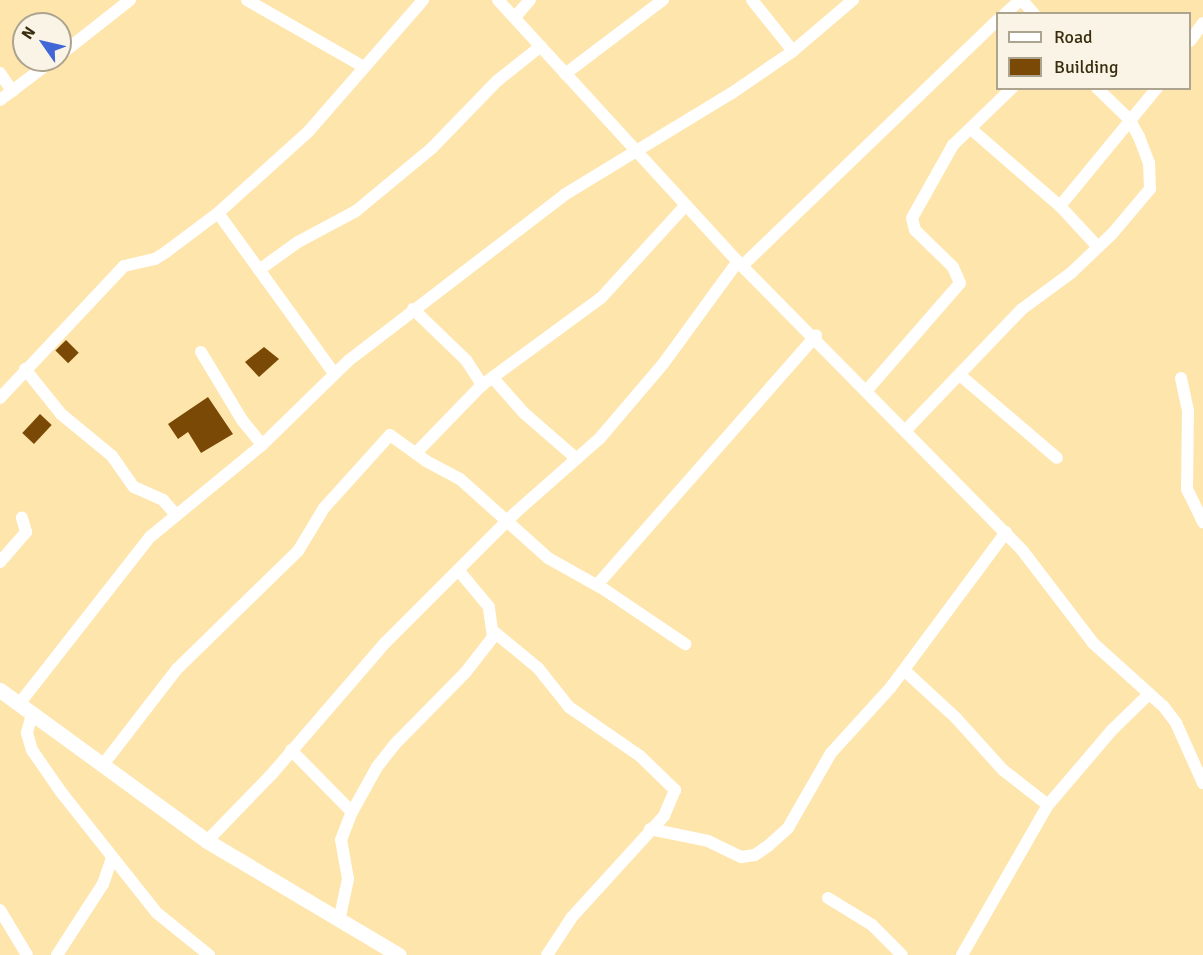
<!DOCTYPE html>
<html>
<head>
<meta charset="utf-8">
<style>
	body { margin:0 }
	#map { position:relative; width:1203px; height:955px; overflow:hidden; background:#fee5ab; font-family:Signika,sans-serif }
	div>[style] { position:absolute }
	.building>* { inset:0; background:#7a4905; transform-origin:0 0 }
	.minor>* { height:12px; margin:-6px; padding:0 6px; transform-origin:6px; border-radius:6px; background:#fff }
	.tertiary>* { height:15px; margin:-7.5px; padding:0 7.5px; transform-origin:7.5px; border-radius:7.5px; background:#fff }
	span { translate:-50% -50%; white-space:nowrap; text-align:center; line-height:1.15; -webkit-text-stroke:6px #faf4e6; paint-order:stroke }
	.legend { position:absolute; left:996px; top:12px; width:195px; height:78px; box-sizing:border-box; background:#faf4e6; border:2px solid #ada490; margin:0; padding:8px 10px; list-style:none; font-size:18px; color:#3a2d0f }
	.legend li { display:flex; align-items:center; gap:12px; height:30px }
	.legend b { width:30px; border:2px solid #ada490 }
	.north { position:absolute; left:12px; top:12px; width:60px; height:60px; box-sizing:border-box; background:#faf4e6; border:2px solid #ada490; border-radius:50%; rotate:304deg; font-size:16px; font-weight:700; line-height:24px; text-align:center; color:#3a2d0f }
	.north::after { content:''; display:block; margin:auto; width:21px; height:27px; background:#4166d8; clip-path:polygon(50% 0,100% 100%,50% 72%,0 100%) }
</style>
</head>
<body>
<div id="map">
	<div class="building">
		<div style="left:66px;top:340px;width:18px;height:15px;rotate:45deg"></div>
		<div style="clip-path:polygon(264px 347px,279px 359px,259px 377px,245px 362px)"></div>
		<div style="clip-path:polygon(208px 397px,233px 434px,201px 453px,188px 432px,178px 439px,168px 424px)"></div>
		<div style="left:40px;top:414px;width:16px;height:26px;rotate:43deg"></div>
	</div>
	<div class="minor">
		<div style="left:247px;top:0;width:135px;rotate:29.8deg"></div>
		<div style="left:498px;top:0;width:361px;rotate:47.5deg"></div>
		<div style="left:742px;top:266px;width:399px;rotate:45.4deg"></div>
		<div style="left:1022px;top:550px;width:117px;rotate:52.6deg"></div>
		<div style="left:1093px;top:643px;width:96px;rotate:42deg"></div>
		<div style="left:1164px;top:707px;width:20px;rotate:53deg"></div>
		<div style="left:1176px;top:723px;width:66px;rotate:65.8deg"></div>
		<div style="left:752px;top:0;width:65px;rotate:51.2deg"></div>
		<div style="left:1022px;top:0;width:18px;rotate:49deg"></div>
		<div style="left:1005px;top:14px;width:21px;rotate:-43deg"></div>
		<div style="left:516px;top:16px;width:21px;rotate:-49deg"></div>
		<div style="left:1190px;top:41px;width:22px;rotate:-54deg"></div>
		<div style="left:60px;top:55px;width:89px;rotate:-38.2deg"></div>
		<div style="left:0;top:73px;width:22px;rotate:56deg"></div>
		<div style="left:565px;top:74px;width:123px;rotate:-37.1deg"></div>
		<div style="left:0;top:100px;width:66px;rotate:-37deg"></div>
		<div style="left:971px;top:129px;width:118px;rotate:40.9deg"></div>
		<div style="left:1060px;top:206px;width:56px;rotate:47.2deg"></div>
		<div style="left:1060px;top:206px;width:153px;rotate:-50.6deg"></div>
		<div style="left:218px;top:213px;width:198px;rotate:54.1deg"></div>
		<div style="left:742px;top:266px;width:355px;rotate:-43.9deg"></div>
		<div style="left:259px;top:270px;width:48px;rotate:-35.7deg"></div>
		<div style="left:298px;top:242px;width:66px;rotate:-28.1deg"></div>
		<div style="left:356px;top:211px;width:99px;rotate:-39.7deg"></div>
		<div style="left:432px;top:148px;width:93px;rotate:-45.9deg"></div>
		<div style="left:497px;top:81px;width:56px;rotate:-38.5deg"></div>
		<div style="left:413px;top:309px;width:74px;rotate:43.9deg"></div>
		<div style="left:466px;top:360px;width:30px;rotate:57deg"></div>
		<div style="left:201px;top:352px;width:79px;rotate:58.9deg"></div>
		<div style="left:242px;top:420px;width:32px;rotate:51deg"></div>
		<div style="left:25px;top:369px;width:58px;rotate:51.3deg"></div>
		<div style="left:61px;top:414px;width:66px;rotate:39.5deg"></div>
		<div style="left:112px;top:456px;width:38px;rotate:55deg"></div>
		<div style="left:134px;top:487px;width:32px;rotate:24deg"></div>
		<div style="left:163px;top:500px;width:20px;rotate:49deg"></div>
		<div style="left:961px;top:376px;width:126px;rotate:40.5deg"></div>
		<div style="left:493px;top:378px;width:47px;rotate:48.5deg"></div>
		<div style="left:524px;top:413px;width:70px;rotate:41deg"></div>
		<div style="left:1181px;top:378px;width:33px;rotate:78deg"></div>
		<div style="left:1188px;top:410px;width:79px;rotate:90.7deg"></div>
		<div style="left:1187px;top:489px;width:37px;rotate:64deg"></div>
		<div style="left:868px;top:389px;width:140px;rotate:-49deg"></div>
		<div style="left:960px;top:283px;width:17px;rotate:-114deg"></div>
		<div style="left:953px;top:267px;width:53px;rotate:-135.8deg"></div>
		<div style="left:915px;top:230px;width:12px;rotate:-104deg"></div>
		<div style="left:912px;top:218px;width:84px;rotate:-60.7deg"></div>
		<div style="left:953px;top:145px;width:82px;rotate:-44deg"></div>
		<div style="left:0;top:398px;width:181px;rotate:-46.8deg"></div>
		<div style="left:124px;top:266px;width:32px;rotate:-13deg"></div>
		<div style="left:155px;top:259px;width:13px;rotate:-32deg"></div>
		<div style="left:166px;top:252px;width:65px;rotate:-36.9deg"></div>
		<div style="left:218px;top:213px;width:121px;rotate:-42deg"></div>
		<div style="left:308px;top:132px;width:175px;rotate:-48.9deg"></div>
		<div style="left:905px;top:431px;width:169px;rotate:-46.2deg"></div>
		<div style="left:1022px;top:309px;width:61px;rotate:-36.3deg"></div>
		<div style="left:1071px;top:273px;width:57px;rotate:-43.6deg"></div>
		<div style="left:1112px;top:234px;width:59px;rotate:-49.8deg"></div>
		<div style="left:1150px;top:189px;width:26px;rotate:-92deg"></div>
		<div style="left:1149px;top:163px;width:28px;rotate:-111deg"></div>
		<div style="left:1139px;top:137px;width:19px;rotate:-118deg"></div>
		<div style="left:1130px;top:120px;width:46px;rotate:-135.9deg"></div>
		<div style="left:416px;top:453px;width:95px;rotate:-45.9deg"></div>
		<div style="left:482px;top:385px;width:147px;rotate:-36.2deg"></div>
		<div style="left:601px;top:298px;width:126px;rotate:-47.6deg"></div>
		<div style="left:0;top:562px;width:40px;rotate:-49deg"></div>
		<div style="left:26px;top:532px;width:15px;rotate:-106deg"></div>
		<div style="left:597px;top:585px;width:332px;rotate:-48.7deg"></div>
		<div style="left:493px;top:631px;width:58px;rotate:39.4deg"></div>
		<div style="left:538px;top:668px;width:50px;rotate:51.5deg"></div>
		<div style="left:569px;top:707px;width:86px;rotate:34.6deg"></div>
		<div style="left:640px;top:756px;width:49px;rotate:44.2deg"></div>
		<div style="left:675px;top:790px;width:28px;rotate:113deg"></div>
		<div style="left:664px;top:816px;width:137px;rotate:132.3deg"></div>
		<div style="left:572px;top:917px;width:45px;rotate:123.3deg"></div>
		<div style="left:904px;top:670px;width:71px;rotate:42.7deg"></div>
		<div style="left:956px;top:718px;width:70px;rotate:47.9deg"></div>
		<div style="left:1003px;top:770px;width:57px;rotate:37.9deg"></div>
		<div style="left:19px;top:704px;width:212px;rotate:-51.9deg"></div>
		<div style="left:150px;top:537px;width:145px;rotate:-39.4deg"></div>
		<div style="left:262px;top:445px;width:120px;rotate:-44.3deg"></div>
		<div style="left:348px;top:361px;width:272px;rotate:-37.5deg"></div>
		<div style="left:564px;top:195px;width:197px;rotate:-31.3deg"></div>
		<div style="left:732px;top:93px;width:74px;rotate:-34.5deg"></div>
		<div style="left:793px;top:51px;width:79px;rotate:-40.4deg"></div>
		<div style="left:32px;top:714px;width:20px;rotate:105deg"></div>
		<div style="left:27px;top:733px;width:18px;rotate:74deg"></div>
		<div style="left:32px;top:750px;width:51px;rotate:55.4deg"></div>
		<div style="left:61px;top:792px;width:154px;rotate:51.6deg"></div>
		<div style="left:157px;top:913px;width:67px;rotate:38.9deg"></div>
		<div style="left:291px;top:750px;width:87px;rotate:45.5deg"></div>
		<div style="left:102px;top:766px;width:123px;rotate:-52.3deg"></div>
		<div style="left:177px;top:669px;width:169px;rotate:-44.3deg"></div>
		<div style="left:298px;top:551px;width:50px;rotate:-58.8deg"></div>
		<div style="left:324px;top:508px;width:98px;rotate:-47.9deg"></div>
		<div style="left:390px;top:435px;width:44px;rotate:35.8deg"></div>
		<div style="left:426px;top:461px;width:38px;rotate:28deg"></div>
		<div style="left:460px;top:479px;width:118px;rotate:41.9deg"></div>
		<div style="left:548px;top:558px;width:65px;rotate:29.3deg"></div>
		<div style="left:605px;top:590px;width:97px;rotate:34deg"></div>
		<div style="left:650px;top:829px;width:59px;rotate:11.7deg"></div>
		<div style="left:708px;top:841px;width:37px;rotate:26deg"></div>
		<div style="left:741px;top:857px;width:14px;rotate:-8deg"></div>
		<div style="left:755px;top:855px;width:16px;rotate:-35deg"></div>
		<div style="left:768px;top:846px;width:27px;rotate:-42deg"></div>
		<div style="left:788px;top:828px;width:86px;rotate:-60.2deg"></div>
		<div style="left:831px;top:753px;width:89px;rotate:-47.7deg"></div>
		<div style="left:891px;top:687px;width:193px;rotate:-53.4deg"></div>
		<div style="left:207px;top:841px;width:92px;rotate:-45.9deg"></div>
		<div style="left:271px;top:775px;width:174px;rotate:-49.2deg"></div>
		<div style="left:385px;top:643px;width:184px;rotate:-45deg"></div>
		<div style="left:515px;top:513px;width:113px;rotate:-41.4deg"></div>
		<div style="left:600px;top:438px;width:97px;rotate:-49.6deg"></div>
		<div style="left:663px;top:364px;width:127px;rotate:-53.9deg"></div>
		<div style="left:828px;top:898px;width:52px;rotate:31.5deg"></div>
		<div style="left:872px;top:925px;width:42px;rotate:45deg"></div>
		<div style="left:0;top:910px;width:52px;rotate:59deg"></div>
		<div style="left:339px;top:921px;width:43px;rotate:-77.9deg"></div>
		<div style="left:348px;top:879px;width:40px;rotate:-100deg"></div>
		<div style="left:341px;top:840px;width:30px;rotate:-69deg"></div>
		<div style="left:352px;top:812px;width:51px;rotate:-60.9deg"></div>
		<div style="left:377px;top:767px;width:28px;rotate:-52deg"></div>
		<div style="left:394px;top:745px;width:101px;rotate:-45.4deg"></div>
		<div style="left:465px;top:673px;width:46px;rotate:-52.1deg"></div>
		<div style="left:493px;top:637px;width:30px;rotate:-98deg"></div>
		<div style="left:489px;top:607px;width:47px;rotate:-129.8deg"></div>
		<div style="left:57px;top:955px;width:85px;rotate:-57.1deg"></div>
		<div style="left:103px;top:884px;width:28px;rotate:-71deg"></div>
		<div style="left:962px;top:955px;width:173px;rotate:-60.2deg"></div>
		<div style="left:1048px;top:805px;width:99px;rotate:-49.5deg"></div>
		<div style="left:1112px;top:730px;width:52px;rotate:-44.2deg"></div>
	</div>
	<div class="tertiary">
		<div style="left:0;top:690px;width:256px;rotate:36.1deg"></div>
		<div style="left:207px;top:841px;width:223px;rotate:30.7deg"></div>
	</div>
	<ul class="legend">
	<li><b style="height:8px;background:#fff"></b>Road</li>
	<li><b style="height:16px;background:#7a4905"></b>Building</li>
	</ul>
	<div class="north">N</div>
</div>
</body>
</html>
